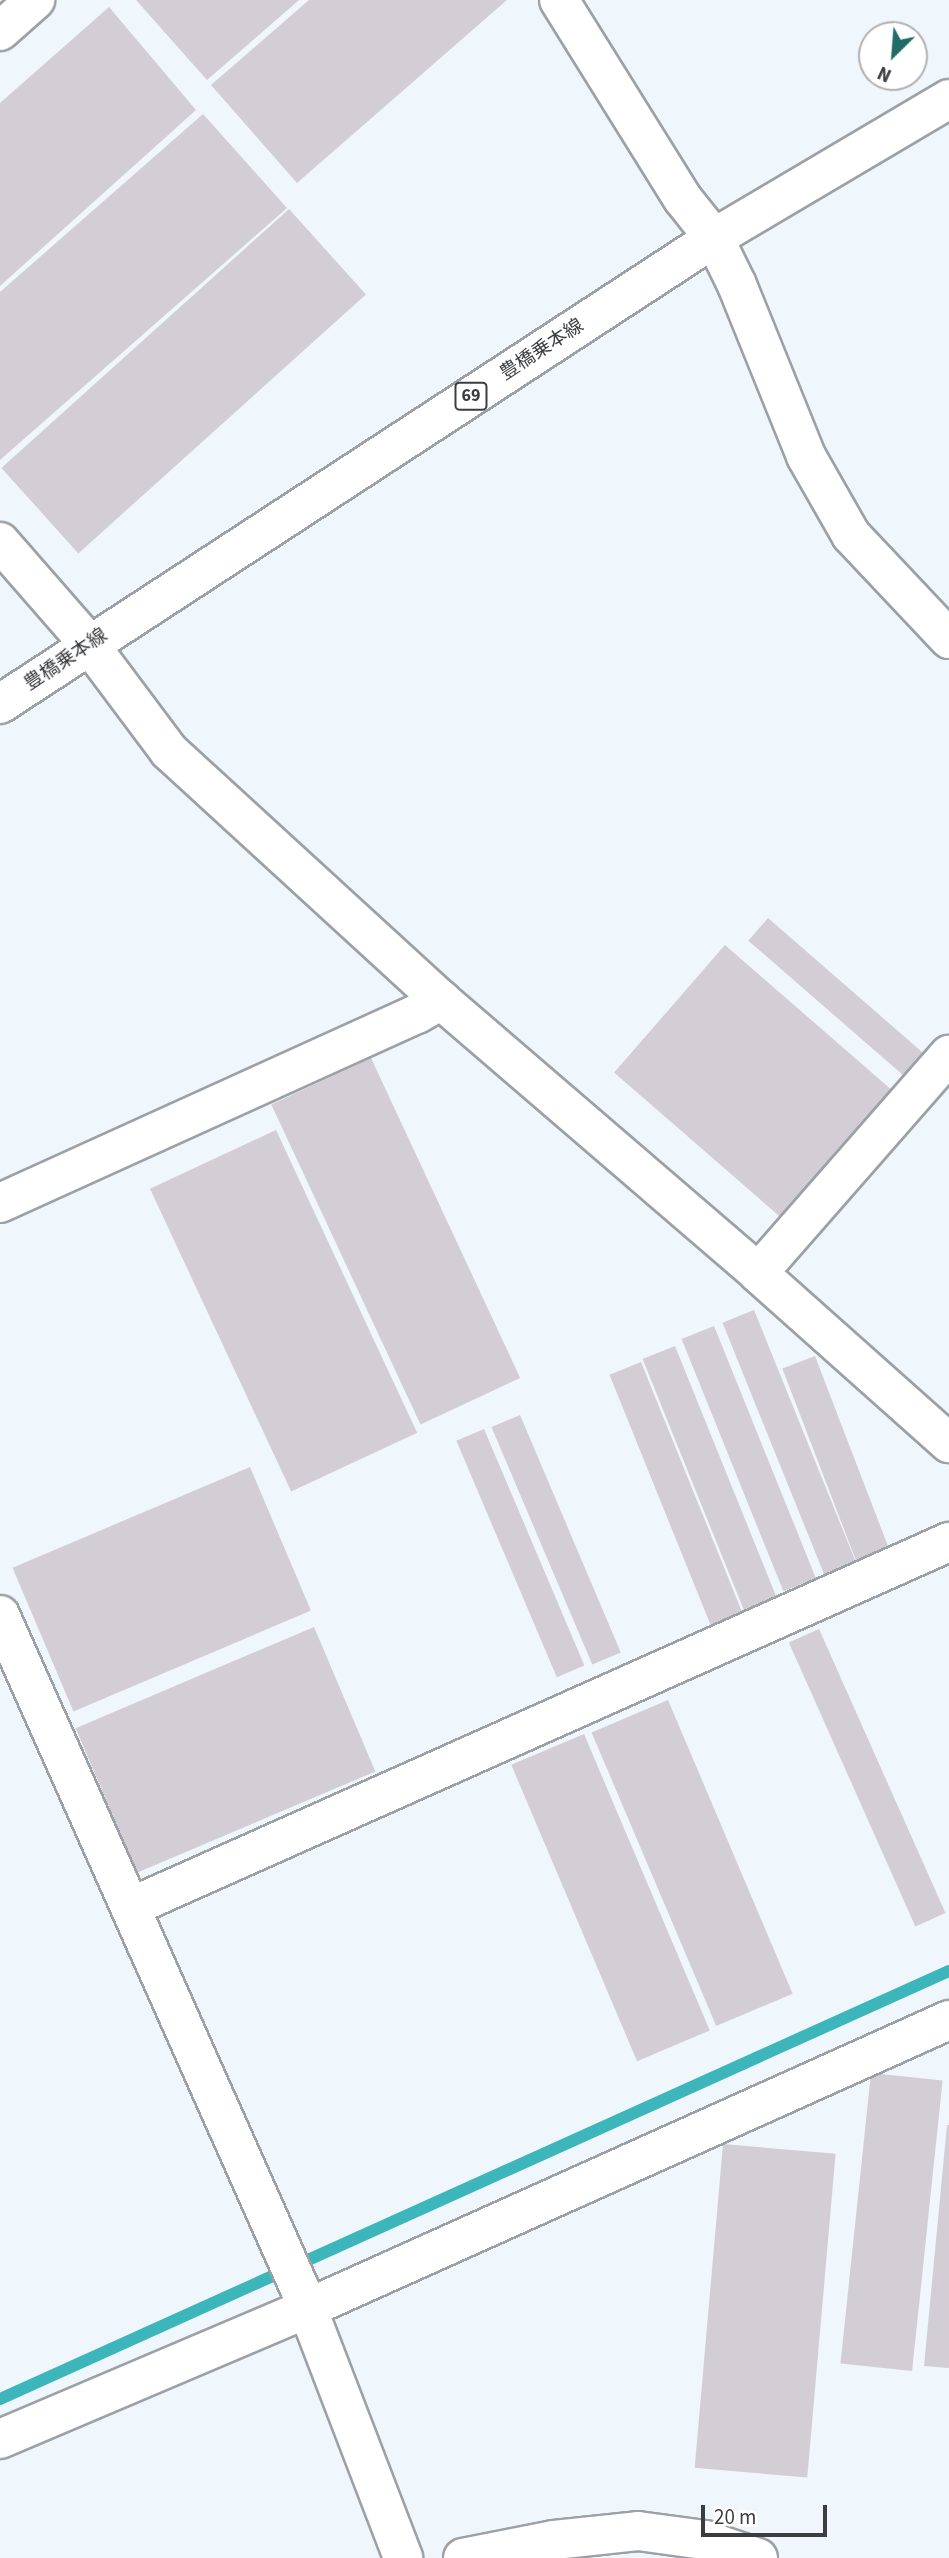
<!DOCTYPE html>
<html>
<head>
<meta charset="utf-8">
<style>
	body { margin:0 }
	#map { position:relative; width:949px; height:2558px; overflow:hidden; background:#eff6fc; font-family:"Source Sans 3","Noto Sans JP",sans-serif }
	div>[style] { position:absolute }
	.stream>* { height:12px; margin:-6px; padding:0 6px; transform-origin:6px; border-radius:6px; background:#3cb6bb }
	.building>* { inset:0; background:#d3ced5; transform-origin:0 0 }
	.roads { filter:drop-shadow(2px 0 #9ba1a6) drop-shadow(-2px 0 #9ba1a6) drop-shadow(0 2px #9ba1a6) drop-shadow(0 -2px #9ba1a6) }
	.minor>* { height:38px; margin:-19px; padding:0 19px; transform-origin:19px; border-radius:19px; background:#fff }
	.major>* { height:38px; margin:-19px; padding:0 19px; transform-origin:19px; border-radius:19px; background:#fff }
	span { translate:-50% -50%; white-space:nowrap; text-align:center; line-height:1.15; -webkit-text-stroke:7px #fff; paint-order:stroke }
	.shield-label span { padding:2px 5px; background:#fff; border:2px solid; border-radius:5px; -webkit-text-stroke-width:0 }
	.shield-label { font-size:18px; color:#3b3d40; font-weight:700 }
	.street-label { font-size:19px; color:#3b3d40 }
	.north { position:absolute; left:858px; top:21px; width:70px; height:70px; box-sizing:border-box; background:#fff; border:2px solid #b1b1b3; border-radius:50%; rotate:205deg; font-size:19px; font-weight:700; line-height:28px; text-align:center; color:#3b3d40 }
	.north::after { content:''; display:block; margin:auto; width:24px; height:32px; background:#216c66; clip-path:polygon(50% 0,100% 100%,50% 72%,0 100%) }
	.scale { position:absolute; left:701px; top:2505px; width:126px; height:32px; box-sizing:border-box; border:4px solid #3b3d40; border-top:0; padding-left:9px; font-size:21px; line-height:24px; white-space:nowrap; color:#3b3d40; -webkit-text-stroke:5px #fff; paint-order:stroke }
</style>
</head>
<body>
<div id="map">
	<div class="stream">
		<div style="left:0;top:2399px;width:1041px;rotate:-24.28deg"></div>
	</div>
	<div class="building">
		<div style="clip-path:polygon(136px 0,299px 0,207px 80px)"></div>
		<div style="clip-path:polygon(309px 0,507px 0,297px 183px,211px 85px)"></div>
		<div style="clip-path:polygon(109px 7px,196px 110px,0 286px,0 103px)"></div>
		<div style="clip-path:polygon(203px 114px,287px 208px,0 460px,0 292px)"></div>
		<div style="left:289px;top:209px;width:115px;height:387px;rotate:48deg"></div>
		<div style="left:768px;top:918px;width:216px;height:30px;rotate:41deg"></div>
		<div style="left:725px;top:945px;width:224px;height:169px;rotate:41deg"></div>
		<div style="left:371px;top:1058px;width:353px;height:110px;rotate:65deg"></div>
		<div style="left:276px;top:1130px;width:334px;height:139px;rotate:65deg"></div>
		<div style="left:754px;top:1310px;width:271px;height:34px;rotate:68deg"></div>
		<div style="left:714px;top:1326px;width:272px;height:35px;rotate:68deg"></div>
		<div style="left:675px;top:1346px;width:271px;height:35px;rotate:68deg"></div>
		<div style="left:815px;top:1356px;width:206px;height:35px;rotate:69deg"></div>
		<div style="left:641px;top:1362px;width:270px;height:34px;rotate:68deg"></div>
		<div style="left:520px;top:1415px;width:258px;height:31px;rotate:67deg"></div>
		<div style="left:484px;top:1429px;width:257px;height:30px;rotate:67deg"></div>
		<div style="left:250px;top:1467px;width:156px;height:258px;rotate:67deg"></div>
		<div style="left:314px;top:1627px;width:157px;height:259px;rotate:67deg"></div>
		<div style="left:819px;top:1629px;width:311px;height:33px;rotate:66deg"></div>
		<div style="left:668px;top:1700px;width:319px;height:83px;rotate:67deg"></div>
		<div style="left:584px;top:1734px;width:322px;height:79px;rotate:67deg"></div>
		<div style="left:871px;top:2073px;width:72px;height:292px;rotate:6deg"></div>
		<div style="clip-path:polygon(947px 2125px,949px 2125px,949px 2368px,924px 2366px)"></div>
		<div style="left:723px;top:2144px;width:113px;height:325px;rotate:5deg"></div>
	</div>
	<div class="roads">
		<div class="minor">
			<div style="left:559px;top:0;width:234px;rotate:58.1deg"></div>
			<div style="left:683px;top:199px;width:50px;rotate:51.5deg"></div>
			<div style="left:714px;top:238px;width:52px;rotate:63.9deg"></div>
			<div style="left:737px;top:285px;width:184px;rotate:68deg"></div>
			<div style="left:806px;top:456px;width:91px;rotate:60.3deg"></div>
			<div style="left:851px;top:535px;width:143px;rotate:46.7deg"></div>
			<div style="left:0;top:31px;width:47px;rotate:-41.5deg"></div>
			<div style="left:0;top:542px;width:135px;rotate:48.9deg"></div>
			<div style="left:89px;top:644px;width:134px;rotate:53.2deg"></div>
			<div style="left:169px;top:751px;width:369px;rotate:42.5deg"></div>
			<div style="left:441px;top:1000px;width:418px;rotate:40.7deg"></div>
			<div style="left:758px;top:1273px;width:256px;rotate:41.7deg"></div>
			<div style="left:0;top:1203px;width:458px;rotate:-24.4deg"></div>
			<div style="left:417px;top:1014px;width:28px;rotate:-30deg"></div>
			<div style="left:758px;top:1273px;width:290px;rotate:-48.8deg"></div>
			<div style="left:0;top:1615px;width:738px;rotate:66.01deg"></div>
			<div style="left:300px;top:2289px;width:288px;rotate:69deg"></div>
			<div style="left:131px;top:1907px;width:896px;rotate:-24.05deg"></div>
			<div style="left:0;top:2439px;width:332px;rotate:-23deg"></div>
			<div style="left:306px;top:2309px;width:705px;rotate:-24.2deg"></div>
			<div style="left:463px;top:2558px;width:93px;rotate:-11.2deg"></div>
			<div style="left:554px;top:2540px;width:84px;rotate:-6.1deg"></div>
			<div style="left:638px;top:2531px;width:68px;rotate:7.7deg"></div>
			<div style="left:705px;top:2540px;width:56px;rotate:18.8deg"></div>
		</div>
		<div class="major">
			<div style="left:0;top:704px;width:853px;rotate:-33.13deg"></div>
			<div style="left:714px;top:238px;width:273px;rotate:-30.6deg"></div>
		</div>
	</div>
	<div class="shield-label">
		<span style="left:471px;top:396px">69</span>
	</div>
	<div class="street-label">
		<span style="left:542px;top:350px;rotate:-33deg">豊橋乗本線</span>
		<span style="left:66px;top:660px;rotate:-34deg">豊橋乗本線</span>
	</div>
	<div class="north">N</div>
	<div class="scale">20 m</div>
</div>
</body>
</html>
